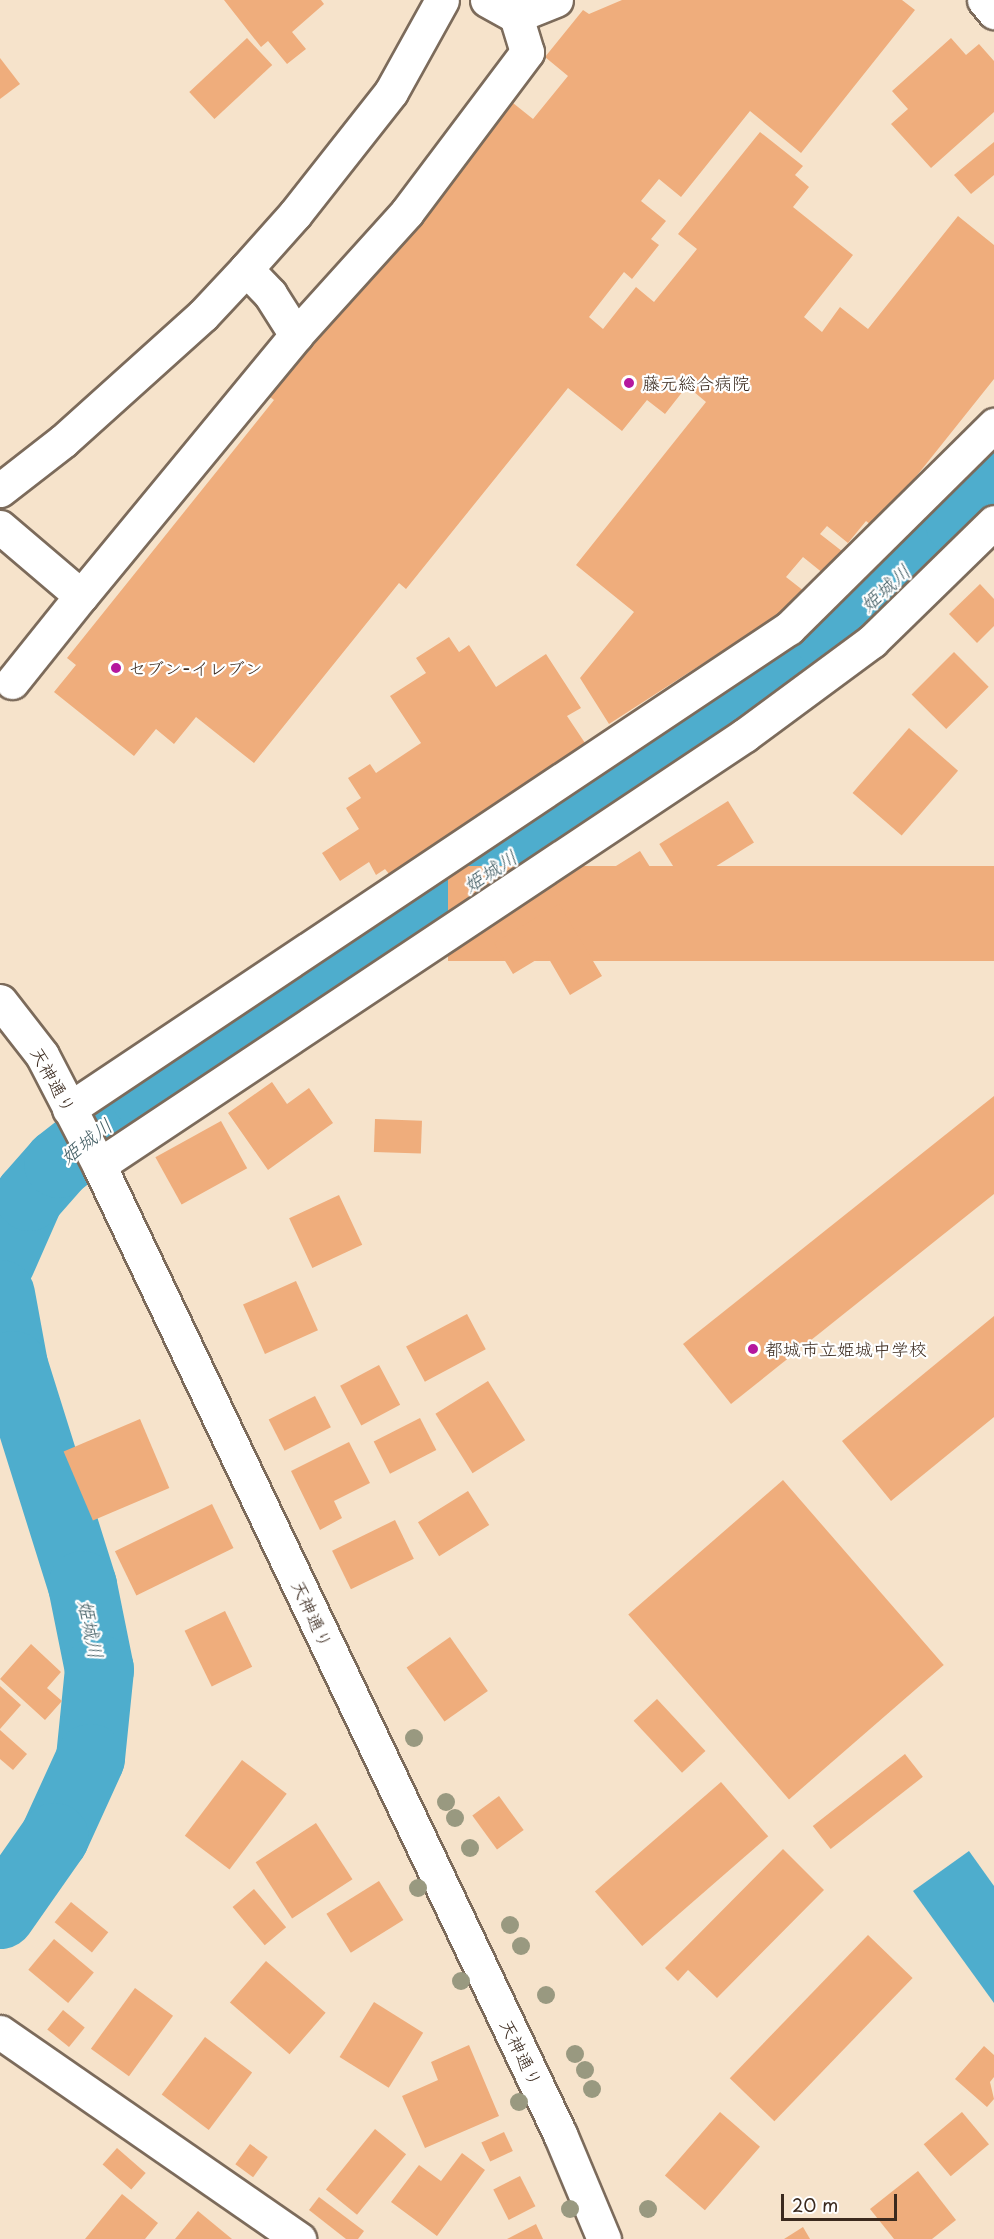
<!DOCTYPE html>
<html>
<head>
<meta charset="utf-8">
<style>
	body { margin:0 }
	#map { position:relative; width:994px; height:2239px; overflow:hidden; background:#f6e3cb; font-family:"Playpen Sans","Klee One",sans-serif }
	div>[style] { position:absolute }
	.water>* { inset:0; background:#4eadcd }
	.river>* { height:69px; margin:-34.5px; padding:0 34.5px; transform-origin:34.5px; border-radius:34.5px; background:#4eadcd }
	.building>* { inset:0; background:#efad7c; transform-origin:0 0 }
	.roads { filter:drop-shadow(2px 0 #7c6b5b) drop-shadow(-2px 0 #7c6b5b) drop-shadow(0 2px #7c6b5b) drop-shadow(0 -2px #7c6b5b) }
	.minor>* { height:33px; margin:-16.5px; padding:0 16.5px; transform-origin:16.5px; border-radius:16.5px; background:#fff }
	.trees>* { width:18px; height:18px; margin:-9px; border-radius:50%; background:#999980 }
	.dots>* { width:16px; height:16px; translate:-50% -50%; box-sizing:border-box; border:3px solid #fff; border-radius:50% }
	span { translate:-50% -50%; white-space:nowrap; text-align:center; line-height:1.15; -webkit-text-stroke:4.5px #fff; paint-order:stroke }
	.poi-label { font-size:18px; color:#3b2a1e }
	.left { translate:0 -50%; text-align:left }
	.street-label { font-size:18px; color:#3b2a1e }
	.water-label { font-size:20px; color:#435e64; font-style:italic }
	.scale { position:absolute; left:781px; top:2194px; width:116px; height:27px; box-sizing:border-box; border:3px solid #3b2a1e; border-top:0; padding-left:8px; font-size:18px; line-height:21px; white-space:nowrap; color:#3b2a1e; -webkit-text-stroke:4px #fff; paint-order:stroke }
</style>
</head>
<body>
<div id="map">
	<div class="water">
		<div style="clip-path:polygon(969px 1851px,994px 1886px,994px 2003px,913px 1891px)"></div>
	</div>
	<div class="river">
		<div style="left:0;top:1262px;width:72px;rotate:-66.3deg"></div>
		<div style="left:29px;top:1196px;width:44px;rotate:-48.7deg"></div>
		<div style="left:58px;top:1163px;width:110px;rotate:-38deg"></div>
		<div style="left:145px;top:1095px;width:477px;rotate:-33deg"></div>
		<div style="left:545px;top:835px;width:346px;rotate:-34.7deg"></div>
		<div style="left:829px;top:638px;width:175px;rotate:-42deg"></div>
		<div style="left:959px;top:521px;width:52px;rotate:-48.1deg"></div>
		<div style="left:0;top:1294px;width:72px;rotate:79.6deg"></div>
		<div style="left:13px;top:1365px;width:231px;rotate:72.6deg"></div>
		<div style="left:82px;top:1585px;width:86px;rotate:78.6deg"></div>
		<div style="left:99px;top:1669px;width:89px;rotate:95.8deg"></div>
		<div style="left:90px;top:1758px;width:87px;rotate:114.5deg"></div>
		<div style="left:54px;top:1837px;width:94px;rotate:125deg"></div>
	</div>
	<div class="building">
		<div style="clip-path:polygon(224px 0,321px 0,324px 4px,292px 32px,306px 49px,287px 64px,268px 41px,261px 47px)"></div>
		<div style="clip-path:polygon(622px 0,902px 0,915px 10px,801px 153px,750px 111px,681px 197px,659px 179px,641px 201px,666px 221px,651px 239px,659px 245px,632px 279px,624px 272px,589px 317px,603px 329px,636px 287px,654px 302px,697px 249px,678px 234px,760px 132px,803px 166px,795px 175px,809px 187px,793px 207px,853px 255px,804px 317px,822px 332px,840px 307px,868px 329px,958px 216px,994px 245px,994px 379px,875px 528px,866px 521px,848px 543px,827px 526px,820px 534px,847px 555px,829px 578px,803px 557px,786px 577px,809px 595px,609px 724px,580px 678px,634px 612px,576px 565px,706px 402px,687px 386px,665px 414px,647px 400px,622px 431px,568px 388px,406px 589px,399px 583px,254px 763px,196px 717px,174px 744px,156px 729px,134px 756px,54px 692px,76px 665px,67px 658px,274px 400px,261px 390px,349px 281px,361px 291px,513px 103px,533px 119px,568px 76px,545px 57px,583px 10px,589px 14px)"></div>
		<div style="left:247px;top:38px;width:37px;height:79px;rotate:47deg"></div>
		<div style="clip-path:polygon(951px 38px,966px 55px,979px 44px,994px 61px,994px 112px,931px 168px,891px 124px,908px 109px,892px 91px)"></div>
		<div style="clip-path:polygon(0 58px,20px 84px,0 99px)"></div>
		<div style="clip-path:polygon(994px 142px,994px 175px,971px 194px,954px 175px)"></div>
		<div style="clip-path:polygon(980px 584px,994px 599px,994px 626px,977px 643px,949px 614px)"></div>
		<div style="clip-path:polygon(449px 637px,459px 652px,469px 645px,496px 687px,546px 654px,581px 708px,567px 716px,587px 746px,389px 874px,385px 869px,376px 875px,369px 862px,340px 881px,322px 853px,359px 829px,346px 808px,361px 798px,348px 778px,370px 764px,376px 773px,421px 743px,390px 696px,426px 673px,416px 658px)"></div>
		<div style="left:954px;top:652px;width:49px;height:60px;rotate:45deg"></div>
		<div style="left:909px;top:728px;width:65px;height:86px;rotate:41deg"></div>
		<div style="left:728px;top:801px;width:49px;height:81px;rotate:58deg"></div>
		<div style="left:640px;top:851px;width:45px;height:60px;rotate:58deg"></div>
		<div style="left:994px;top:866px;width:95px;height:546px;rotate:90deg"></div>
		<div style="clip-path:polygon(559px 904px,602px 976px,570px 995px,546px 954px,513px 974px,494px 943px)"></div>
		<div style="clip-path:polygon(272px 1082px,287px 1104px,309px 1088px,333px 1123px,268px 1170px,228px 1113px)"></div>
		<div style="clip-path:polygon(994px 1096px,994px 1194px,731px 1404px,683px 1344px)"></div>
		<div style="left:375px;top:1119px;width:47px;height:33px;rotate:2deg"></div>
		<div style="left:221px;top:1121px;width:54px;height:75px;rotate:61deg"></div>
		<div style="left:339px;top:1195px;width:55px;height:55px;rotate:65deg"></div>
		<div style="left:296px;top:1281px;width:54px;height:58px;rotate:66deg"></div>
		<div style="left:467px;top:1314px;width:40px;height:69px;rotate:62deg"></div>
		<div style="clip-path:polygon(994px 1316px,994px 1417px,891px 1501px,842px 1441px)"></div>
		<div style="left:379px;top:1365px;width:45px;height:44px;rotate:62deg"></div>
		<div style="left:488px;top:1381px;width:70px;height:62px;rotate:58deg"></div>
		<div style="left:315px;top:1396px;width:35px;height:52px;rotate:63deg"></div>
		<div style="left:420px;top:1418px;width:36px;height:52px;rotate:63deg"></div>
		<div style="left:140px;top:1419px;width:75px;height:83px;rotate:67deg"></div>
		<div style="clip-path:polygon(349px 1442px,370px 1483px,334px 1501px,342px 1518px,320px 1530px,291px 1471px)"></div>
		<div style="left:783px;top:1480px;width:245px;height:205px;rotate:49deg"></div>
		<div style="left:468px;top:1491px;width:40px;height:59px;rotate:58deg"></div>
		<div style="left:212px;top:1504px;width:49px;height:108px;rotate:64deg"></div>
		<div style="left:395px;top:1520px;width:43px;height:70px;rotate:64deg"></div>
		<div style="left:225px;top:1611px;width:62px;height:45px;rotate:64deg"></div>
		<div style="left:450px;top:1637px;width:66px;height:53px;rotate:55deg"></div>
		<div style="clip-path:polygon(31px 1644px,61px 1672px,47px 1688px,62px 1701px,45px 1720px,0 1679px)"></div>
		<div style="clip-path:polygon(0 1686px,21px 1705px,0 1729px)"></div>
		<div style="left:657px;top:1699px;width:71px;height:32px;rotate:47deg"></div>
		<div style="clip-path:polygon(0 1730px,27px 1754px,13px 1770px,0 1759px)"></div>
		<div style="left:905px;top:1754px;width:29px;height:117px;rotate:52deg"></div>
		<div style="left:242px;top:1760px;width:56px;height:95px;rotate:37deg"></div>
		<div style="left:721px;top:1782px;width:72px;height:167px;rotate:49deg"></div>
		<div style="left:499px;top:1796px;width:42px;height:33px;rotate:54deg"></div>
		<div style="left:316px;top:1823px;width:67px;height:72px;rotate:57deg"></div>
		<div style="clip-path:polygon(783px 1849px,824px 1890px,717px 1998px,688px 1970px,678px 1981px,665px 1968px)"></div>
		<div style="left:379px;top:1881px;width:46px;height:62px;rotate:58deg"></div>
		<div style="left:254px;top:1889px;width:50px;height:28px;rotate:50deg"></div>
		<div style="left:71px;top:1902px;width:48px;height:26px;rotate:39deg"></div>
		<div style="left:868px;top:1935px;width:62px;height:199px;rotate:44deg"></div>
		<div style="left:54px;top:1939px;width:52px;height:40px;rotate:40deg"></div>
		<div style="left:266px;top:1961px;width:79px;height:55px;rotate:41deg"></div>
		<div style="left:135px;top:1988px;width:47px;height:75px;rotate:36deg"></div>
		<div style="left:374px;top:2002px;width:58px;height:65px;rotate:32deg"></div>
		<div style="left:63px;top:2010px;width:28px;height:25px;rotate:39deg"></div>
		<div style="left:205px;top:2037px;width:59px;height:72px;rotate:37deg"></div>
		<div style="clip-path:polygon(469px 2045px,499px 2116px,425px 2148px,402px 2096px,438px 2080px,431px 2062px)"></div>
		<div style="clip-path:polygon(984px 2046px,994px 2055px,994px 2077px,990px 2082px,994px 2099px,987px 2107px,955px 2079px)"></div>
		<div style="left:720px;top:2112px;width:53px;height:84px;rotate:41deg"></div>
		<div style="left:962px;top:2112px;width:42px;height:50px;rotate:50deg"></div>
		<div style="left:375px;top:2129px;width:40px;height:78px;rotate:39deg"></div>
		<div style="left:504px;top:2132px;width:21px;height:25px;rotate:65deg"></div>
		<div style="left:250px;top:2144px;width:22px;height:25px;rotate:36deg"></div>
		<div style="left:117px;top:2148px;width:38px;height:22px;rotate:41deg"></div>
		<div style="clip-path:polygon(462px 2153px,485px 2170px,437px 2236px,391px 2202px,419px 2165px,441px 2181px)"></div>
		<div style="clip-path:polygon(918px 2171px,956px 2220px,932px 2239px,894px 2239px,870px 2209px)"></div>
		<div style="left:520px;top:2176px;width:34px;height:30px;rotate:63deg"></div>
		<div style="clip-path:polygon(122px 2194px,158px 2223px,145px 2239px,85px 2239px)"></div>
		<div style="clip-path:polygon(319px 2197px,364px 2231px,358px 2239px,346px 2239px,309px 2210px)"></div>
		<div style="clip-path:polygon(198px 2211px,232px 2239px,175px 2239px)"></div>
		<div style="clip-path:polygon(536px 2224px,543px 2239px,507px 2239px)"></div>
		<div style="clip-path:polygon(803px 2227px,810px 2239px,784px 2239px)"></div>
	</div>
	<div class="roads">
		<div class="minor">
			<div style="left:487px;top:0;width:33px;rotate:29deg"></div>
			<div style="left:516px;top:16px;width:43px;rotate:-21.8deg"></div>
			<div style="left:984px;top:0;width:16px;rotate:50deg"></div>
			<div style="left:246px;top:269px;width:35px;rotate:46deg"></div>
			<div style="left:270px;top:294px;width:49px;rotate:57.6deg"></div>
			<div style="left:0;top:490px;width:80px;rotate:-37.9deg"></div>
			<div style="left:63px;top:441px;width:188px;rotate:-42deg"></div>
			<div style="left:203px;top:315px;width:63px;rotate:-46.9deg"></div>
			<div style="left:246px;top:269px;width:74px;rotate:-48.3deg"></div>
			<div style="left:295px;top:214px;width:155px;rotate:-51.8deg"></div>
			<div style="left:391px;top:92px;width:105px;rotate:-61deg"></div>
			<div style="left:0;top:527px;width:106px;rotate:40.4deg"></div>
			<div style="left:81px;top:596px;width:338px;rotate:-50.5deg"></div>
			<div style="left:296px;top:335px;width:166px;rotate:-47.9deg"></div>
			<div style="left:407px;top:212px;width:200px;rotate:-53.1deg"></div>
			<div style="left:527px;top:52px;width:38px;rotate:-107deg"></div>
			<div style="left:12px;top:682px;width:110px;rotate:-51.3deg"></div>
			<div style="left:0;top:1001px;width:68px;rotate:52.1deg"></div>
			<div style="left:42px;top:1055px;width:124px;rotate:62.6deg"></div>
			<div style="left:99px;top:1165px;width:1073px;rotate:64.56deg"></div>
			<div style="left:560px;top:2134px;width:114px;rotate:67.3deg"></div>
			<div style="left:69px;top:1109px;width:866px;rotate:-33.75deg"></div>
			<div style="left:789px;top:628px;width:289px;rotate:-44.7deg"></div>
			<div style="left:99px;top:1165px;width:776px;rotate:-33.65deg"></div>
			<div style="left:745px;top:735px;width:158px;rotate:-36.5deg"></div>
			<div style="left:872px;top:641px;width:170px;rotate:-44.3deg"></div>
			<div style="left:0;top:2032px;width:364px;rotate:34.7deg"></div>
		</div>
	</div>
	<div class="trees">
		<div style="left:414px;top:1738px"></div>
		<div style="left:446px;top:1802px"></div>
		<div style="left:455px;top:1818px"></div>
		<div style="left:470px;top:1848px"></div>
		<div style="left:418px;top:1888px"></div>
		<div style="left:510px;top:1925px"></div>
		<div style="left:521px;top:1946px"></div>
		<div style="left:461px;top:1981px"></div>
		<div style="left:546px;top:1995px"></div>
		<div style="left:575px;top:2054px"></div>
		<div style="left:585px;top:2070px"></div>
		<div style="left:592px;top:2089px"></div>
		<div style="left:519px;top:2102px"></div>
		<div style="left:570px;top:2209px"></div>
		<div style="left:648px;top:2209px"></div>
	</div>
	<div class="dots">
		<div style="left:629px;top:383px;background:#b5179e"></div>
		<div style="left:116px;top:668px;background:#b5179e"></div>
		<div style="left:753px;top:1349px;background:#b5179e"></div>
	</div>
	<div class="poi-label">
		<span class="left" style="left:642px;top:383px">藤元総合病院</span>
		<span class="left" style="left:128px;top:668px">セブン-イレブン</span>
		<span class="left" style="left:765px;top:1349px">都城市立姫城中学校</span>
	</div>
	<div class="street-label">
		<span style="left:53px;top:1080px;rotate:61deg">天神通り</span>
		<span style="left:312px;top:1614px;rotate:65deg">天神通り</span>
		<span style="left:521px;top:2053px;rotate:64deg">天神通り</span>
	</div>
	<div class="water-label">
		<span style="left:885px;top:588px;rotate:-42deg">姫城川</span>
		<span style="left:490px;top:871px;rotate:-33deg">姫城川</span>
		<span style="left:86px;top:1141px;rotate:-38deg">姫城川</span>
		<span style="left:91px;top:1629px;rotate:79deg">姫城川</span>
	</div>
	<div class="scale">20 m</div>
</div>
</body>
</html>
